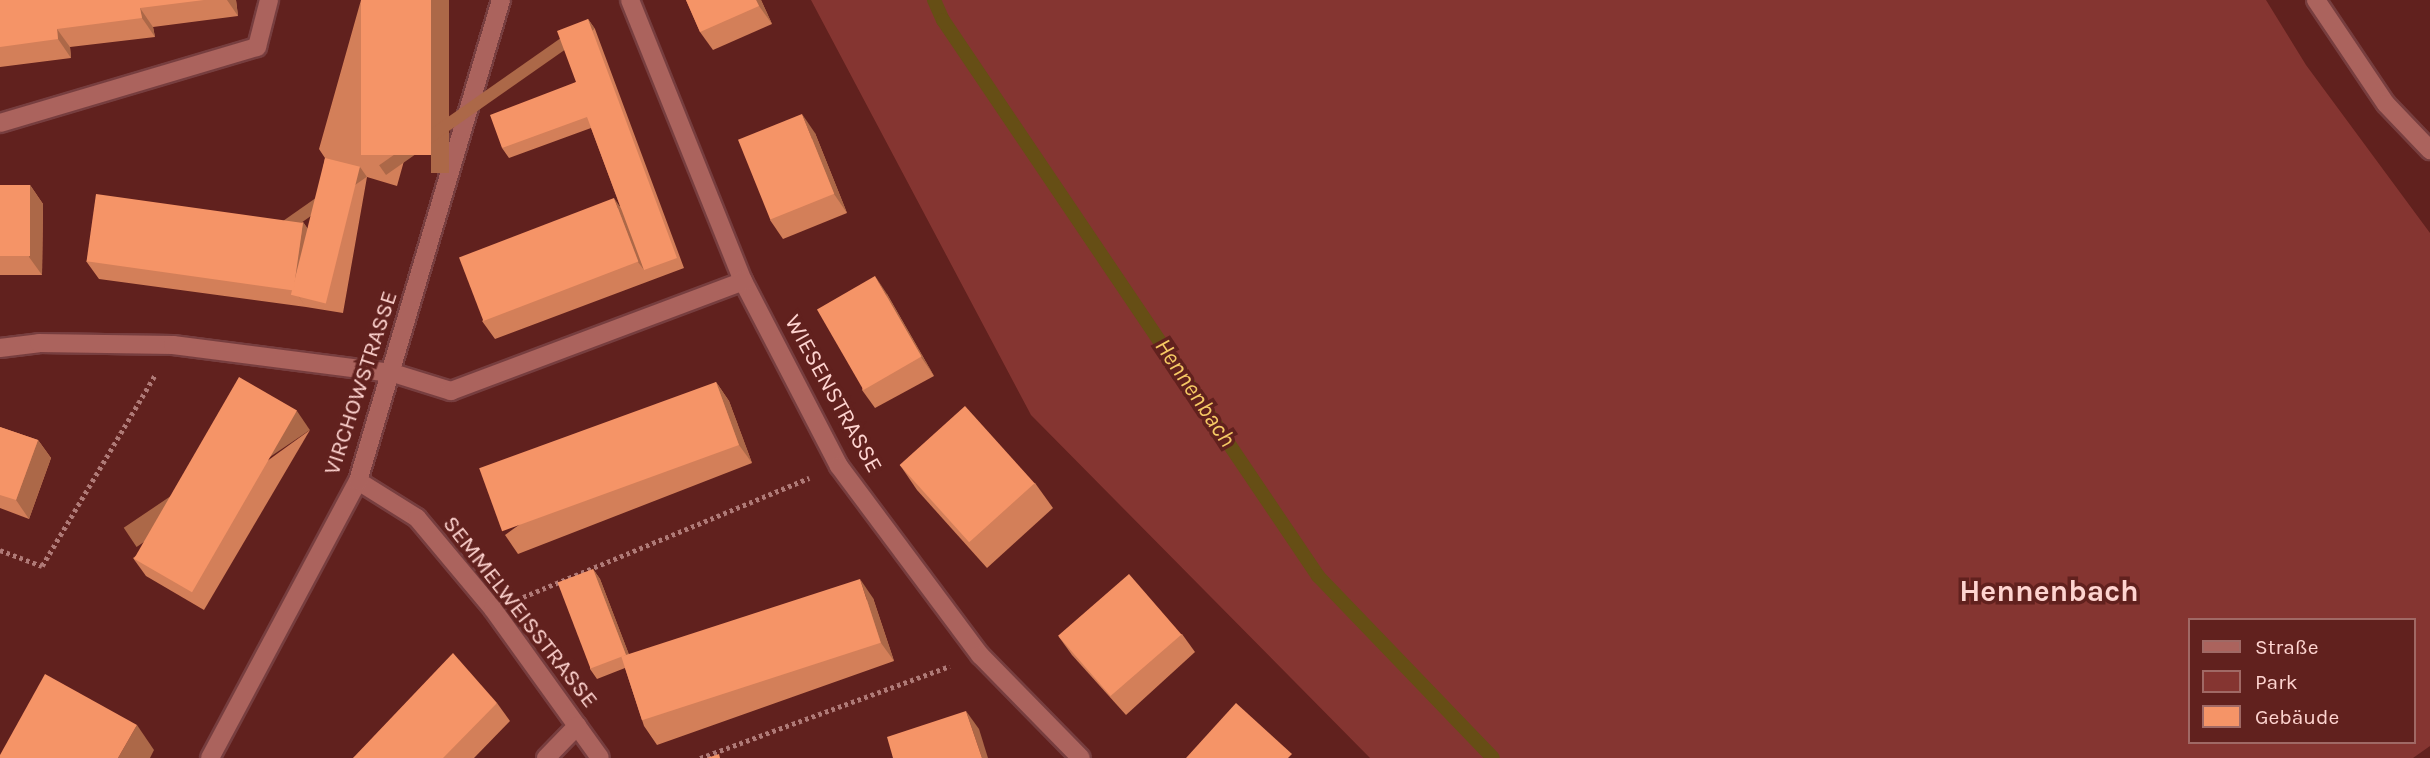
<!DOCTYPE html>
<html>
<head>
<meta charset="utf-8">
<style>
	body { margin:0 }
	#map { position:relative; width:2430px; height:758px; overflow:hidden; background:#61211e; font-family:Karla,sans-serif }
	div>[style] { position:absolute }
	.green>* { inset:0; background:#853531 }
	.stream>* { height:14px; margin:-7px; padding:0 7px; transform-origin:7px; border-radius:7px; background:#664e15 }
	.path>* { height:4.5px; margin-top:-2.25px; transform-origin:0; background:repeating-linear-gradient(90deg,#af7a77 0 3.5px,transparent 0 7px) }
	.roads { filter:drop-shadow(2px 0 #773e3f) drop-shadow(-2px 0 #773e3f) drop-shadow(0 2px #773e3f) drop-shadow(0 -2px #773e3f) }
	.minor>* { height:18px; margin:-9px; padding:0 9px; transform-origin:9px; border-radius:9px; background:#ab635d }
	.wall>* { inset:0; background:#d37f59 }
	.shaded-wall>* { inset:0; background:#ac6848; transform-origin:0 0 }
	.building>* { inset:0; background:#f59467; transform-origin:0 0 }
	span { translate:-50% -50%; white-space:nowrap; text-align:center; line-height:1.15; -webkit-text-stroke:7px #61211e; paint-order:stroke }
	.street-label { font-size:23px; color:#fed4d0 }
	.water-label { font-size:24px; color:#f6c964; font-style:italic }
	.district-label { font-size:30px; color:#fed4d0; font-weight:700 }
	.legend { position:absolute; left:2188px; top:618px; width:228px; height:126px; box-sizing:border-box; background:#61211e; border:2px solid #a06965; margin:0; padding:9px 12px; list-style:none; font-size:21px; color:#fed4d0 }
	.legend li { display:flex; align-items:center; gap:14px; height:35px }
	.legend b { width:35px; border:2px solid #a06965 }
</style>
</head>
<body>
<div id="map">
	<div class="green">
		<div style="clip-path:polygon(evenodd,811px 0,2266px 0,2306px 65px,2430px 233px,2430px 746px,2413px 758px,1370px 758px,1031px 415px,811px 0,2190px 620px,2414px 620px,2414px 742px,2190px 742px,2190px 620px)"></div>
	</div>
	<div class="stream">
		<div style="left:934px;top:0;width:22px;rotate:66deg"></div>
		<div style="left:943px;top:20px;width:671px;rotate:56deg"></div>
		<div style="left:1318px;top:576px;width:252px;rotate:46.1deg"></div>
	</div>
	<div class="path">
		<div style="left:0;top:550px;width:45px;rotate:20.9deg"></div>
		<div style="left:42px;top:566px;width:222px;rotate:-59.4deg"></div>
		<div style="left:523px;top:597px;width:310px;rotate:-22.6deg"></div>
		<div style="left:700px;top:758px;width:266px;rotate:-20.2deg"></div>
	</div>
	<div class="roads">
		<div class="minor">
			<div style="left:630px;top:0;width:303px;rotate:68.1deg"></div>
			<div style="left:743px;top:281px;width:208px;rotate:62.6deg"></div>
			<div style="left:839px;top:466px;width:236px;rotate:53.3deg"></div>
			<div style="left:980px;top:655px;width:144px;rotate:45.6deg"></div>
			<div style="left:2316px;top:0;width:125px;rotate:56.1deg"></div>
			<div style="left:2386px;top:104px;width:64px;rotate:46.3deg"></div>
			<div style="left:0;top:123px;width:268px;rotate:-16.5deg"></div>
			<div style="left:257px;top:47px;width:49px;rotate:-75.7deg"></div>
			<div style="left:0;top:348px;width:39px;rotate:-7deg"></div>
			<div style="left:39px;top:343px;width:134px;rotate:0.9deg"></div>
			<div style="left:173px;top:345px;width:222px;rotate:7.3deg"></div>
			<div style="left:393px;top:373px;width:61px;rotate:17.2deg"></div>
			<div style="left:451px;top:391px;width:312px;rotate:-20.6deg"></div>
			<div style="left:358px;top:481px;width:70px;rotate:32.1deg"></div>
			<div style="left:417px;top:518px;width:119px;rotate:50.1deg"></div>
			<div style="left:493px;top:609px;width:183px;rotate:54.3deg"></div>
			<div style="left:210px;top:758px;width:314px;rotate:-61.9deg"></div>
			<div style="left:358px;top:481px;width:502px;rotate:-73.44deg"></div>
			<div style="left:546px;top:758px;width:45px;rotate:-45.9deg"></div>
		</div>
	</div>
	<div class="wall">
		<div style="clip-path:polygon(0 0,236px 0,238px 16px,153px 27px,155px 37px,70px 47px,71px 58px,0 67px)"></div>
		<div style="clip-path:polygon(361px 0,449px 0,397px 186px,367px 177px,343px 313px,306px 307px,99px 279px,86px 261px,303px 222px,311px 234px,325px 158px,319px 149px)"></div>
		<div style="clip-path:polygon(686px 0,761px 0,772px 24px,713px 50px,700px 32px)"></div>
		<div style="clip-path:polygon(588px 19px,595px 29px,684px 268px,495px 339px,482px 321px,620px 206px,591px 128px,509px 158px,502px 148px,576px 82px)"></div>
		<div style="clip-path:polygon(815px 133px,847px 213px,783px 239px,770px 220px)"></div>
		<div style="clip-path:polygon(0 185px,30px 185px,43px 204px,42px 275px,0 275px)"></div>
		<div style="clip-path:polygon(887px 294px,934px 376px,875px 408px,862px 390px)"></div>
		<div style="clip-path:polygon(716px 382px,729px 401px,752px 463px,518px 554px,505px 535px)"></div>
		<div style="clip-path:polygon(0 427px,38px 440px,51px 458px,29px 519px,0 508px)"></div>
		<div style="clip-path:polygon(310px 430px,204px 610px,146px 576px,133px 558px)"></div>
		<div style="clip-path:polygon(900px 465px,1035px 483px,1053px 508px,987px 568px,917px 490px)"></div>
		<div style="clip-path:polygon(593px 569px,600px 579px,631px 660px,873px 598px,894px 661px,657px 745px,644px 726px,625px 668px,597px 679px,590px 669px)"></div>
		<div style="clip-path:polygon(1182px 634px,1195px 652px,1126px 715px,1072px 655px,1059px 637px)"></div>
		<div style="clip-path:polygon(497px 703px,510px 721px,474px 758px,353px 758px)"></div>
	</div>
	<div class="shaded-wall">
		<div style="clip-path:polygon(227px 0,236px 0,238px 16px)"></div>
		<div style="left:431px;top:0;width:18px;height:173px"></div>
		<div style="clip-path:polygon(756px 0,761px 0,772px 24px,759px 6px)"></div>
		<div style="clip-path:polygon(140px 8px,153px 27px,155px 37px,142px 18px)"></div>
		<div style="left:588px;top:19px;width:12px;height:255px;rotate:55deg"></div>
		<div style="clip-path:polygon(57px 29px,70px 47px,71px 58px,58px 39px)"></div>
		<div style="clip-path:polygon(802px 114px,815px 133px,847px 213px,834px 194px)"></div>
		<div style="left:360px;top:167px;width:12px;height:138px;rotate:55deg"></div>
		<div style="clip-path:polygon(30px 185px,43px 204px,42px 275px,29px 257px)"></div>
		<div style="clip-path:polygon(614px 198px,627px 217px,644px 270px,638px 262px)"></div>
		<div style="clip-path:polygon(303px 222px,316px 240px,299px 297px,306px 307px,293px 288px)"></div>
		<div style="clip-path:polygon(875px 276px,887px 294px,934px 376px,921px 357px)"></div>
		<div style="clip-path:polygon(716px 382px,729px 401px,752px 463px,739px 445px)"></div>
		<div style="left:297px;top:411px;width:23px;height:209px;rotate:56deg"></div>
		<div style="clip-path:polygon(38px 440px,51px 458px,29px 519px,16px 500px)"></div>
		<div style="clip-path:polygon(593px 569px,600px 579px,633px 665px,626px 655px)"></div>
		<div style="clip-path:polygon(860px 579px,873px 598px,894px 661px,881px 643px)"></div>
		<div style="clip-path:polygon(966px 711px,979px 729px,988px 758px,982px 758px)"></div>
		<div style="clip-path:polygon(137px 725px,154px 750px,150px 758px,118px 758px)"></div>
	</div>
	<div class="building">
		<div style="clip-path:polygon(0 0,204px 0,140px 8px,142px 18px,57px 29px,58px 39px,0 47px)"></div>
		<div style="left:361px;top:0;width:70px;height:155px"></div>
		<div style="clip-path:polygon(686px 0,756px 0,759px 6px,700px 32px)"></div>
		<div style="clip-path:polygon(588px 19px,677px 258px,644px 270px,587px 117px,502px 148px,490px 115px,576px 82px,557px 31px)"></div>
		<div style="left:802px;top:114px;width:86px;height:69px;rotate:68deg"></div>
		<div style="left:325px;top:158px;width:36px;height:141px;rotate:14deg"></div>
		<div style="left:0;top:185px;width:30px;height:71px"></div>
		<div style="left:96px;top:194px;width:209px;height:68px;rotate:8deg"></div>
		<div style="left:614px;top:198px;width:68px;height:166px;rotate:69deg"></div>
		<div style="left:875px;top:276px;width:93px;height:67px;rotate:60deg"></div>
		<div style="left:239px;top:377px;width:67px;height:210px;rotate:30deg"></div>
		<div style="left:716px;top:382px;width:67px;height:252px;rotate:70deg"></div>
		<div style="left:965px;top:406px;width:104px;height:88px;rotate:48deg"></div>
		<div style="clip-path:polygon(0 427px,38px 440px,16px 500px,0 495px)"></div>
		<div style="left:593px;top:569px;width:92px;height:38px;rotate:69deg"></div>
		<div style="left:1129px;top:574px;width:80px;height:94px;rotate:49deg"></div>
		<div style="left:860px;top:579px;width:67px;height:251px;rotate:72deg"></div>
		<div style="clip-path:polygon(453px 653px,497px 703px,443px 758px,353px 758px)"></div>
		<div style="clip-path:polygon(45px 674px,137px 725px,118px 758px,0 758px,0 755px)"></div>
		<div style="clip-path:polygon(1236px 703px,1292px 754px,1288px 758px,1186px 758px)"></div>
		<div style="clip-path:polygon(966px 711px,982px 758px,893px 758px,887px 737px)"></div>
		<div style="clip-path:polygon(719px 754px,720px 758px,707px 758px)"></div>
	</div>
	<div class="street-label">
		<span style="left:361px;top:383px;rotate:-72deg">VIRCHOWSTRASSE</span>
		<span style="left:833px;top:394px;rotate:61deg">WIESENSTRASSE</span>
		<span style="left:520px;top:612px;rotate:52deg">SEMMELWEISSTRASSE</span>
	</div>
	<div class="water-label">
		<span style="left:1195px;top:393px;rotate:56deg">Hennenbach</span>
	</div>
	<div class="district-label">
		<span style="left:2049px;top:591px">Hennenbach</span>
	</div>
	<ul class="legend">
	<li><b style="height:9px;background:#ab635d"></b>Straße</li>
	<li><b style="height:19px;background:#853531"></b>Park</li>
	<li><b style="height:19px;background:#f59467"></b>Gebäude</li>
	</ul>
</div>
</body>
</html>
